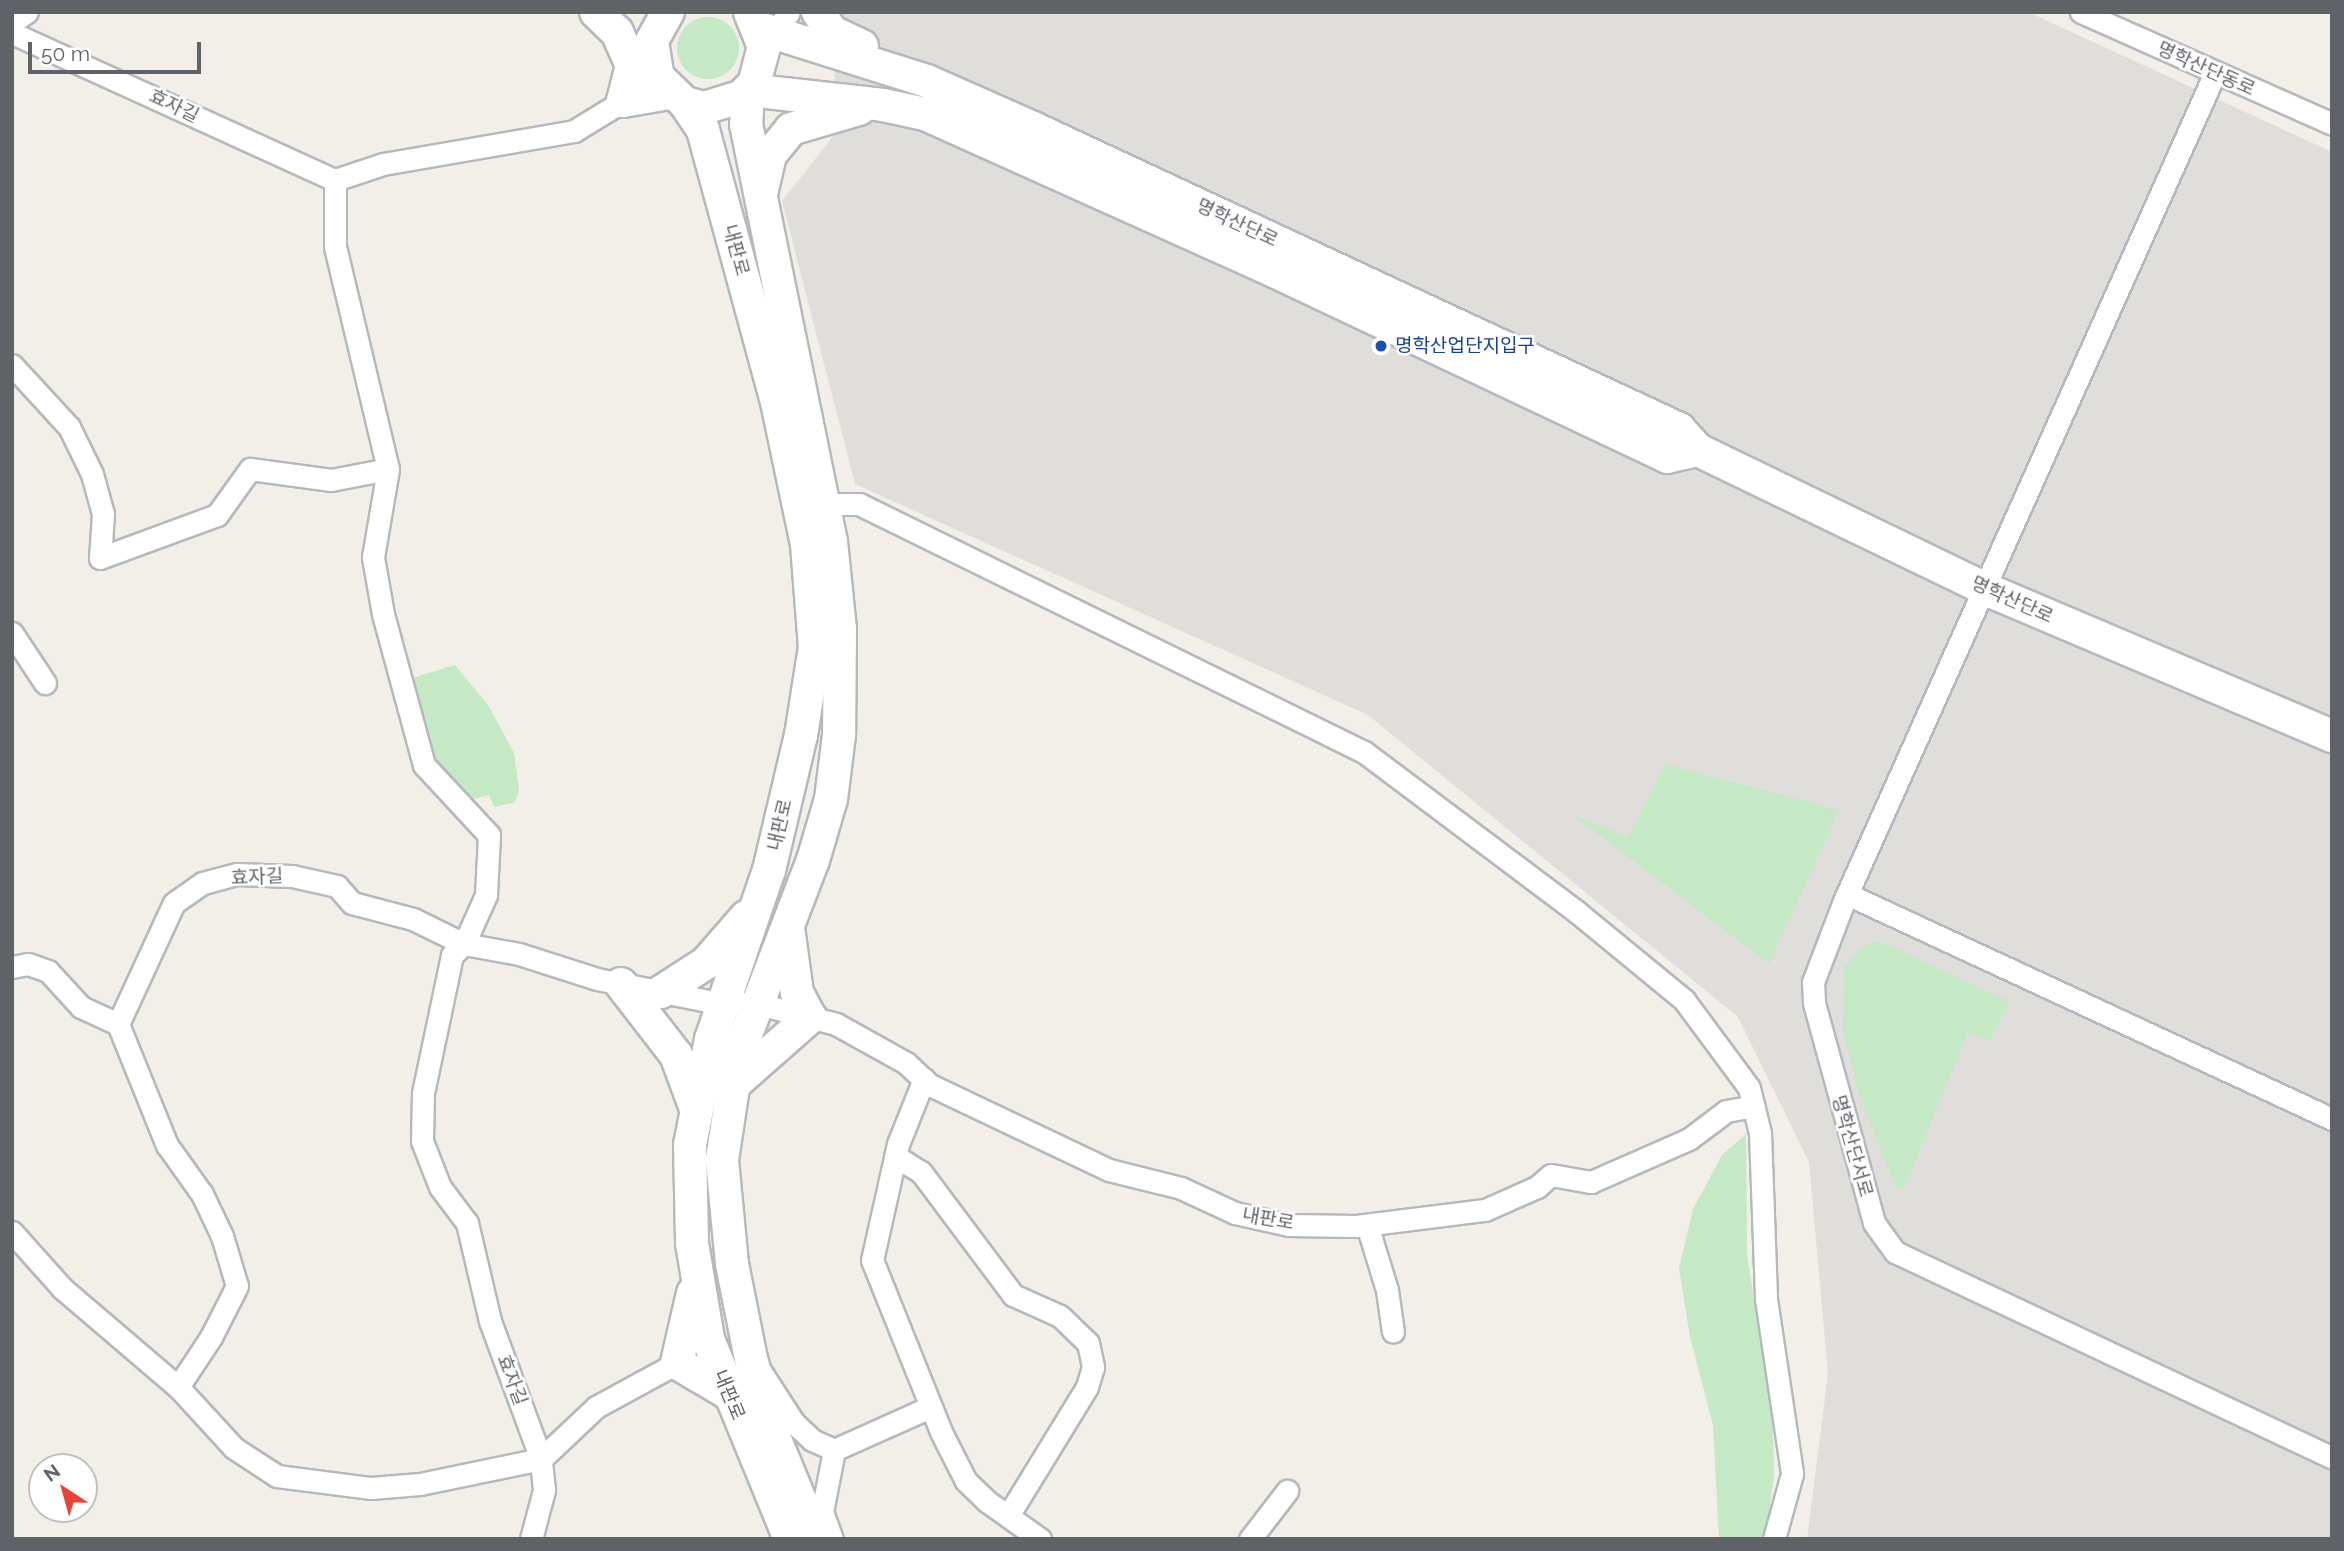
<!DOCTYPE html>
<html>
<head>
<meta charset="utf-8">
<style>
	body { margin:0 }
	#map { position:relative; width:2344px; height:1551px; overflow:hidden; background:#f1efe8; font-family:Raleway,"Noto Sans KR",sans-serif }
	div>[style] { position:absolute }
	.industrial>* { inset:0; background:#e0deda }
	.green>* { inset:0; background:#c5e8c5 }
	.round { border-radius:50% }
	.roads { filter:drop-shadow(2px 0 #b5b8bc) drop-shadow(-2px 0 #b5b8bc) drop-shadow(0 2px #b5b8bc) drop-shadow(0 -2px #b5b8bc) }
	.street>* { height:21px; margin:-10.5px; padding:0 10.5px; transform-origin:10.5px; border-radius:10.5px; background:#fff }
	.secondary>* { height:32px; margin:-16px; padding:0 16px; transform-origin:16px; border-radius:16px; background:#fff }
	.dots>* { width:19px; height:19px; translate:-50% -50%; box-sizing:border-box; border:4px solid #fff; border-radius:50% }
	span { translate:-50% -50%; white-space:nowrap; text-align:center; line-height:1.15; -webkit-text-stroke:5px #fff; paint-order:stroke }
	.street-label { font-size:19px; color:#5f6368 }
	.transit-label { font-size:19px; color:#164399 }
	.left { translate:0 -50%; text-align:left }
	.frame { position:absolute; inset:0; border:14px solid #5f6368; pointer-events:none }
	.north { position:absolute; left:28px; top:1453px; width:70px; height:70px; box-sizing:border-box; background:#fff; border:2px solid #bfc1c3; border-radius:50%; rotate:324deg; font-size:19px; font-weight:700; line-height:28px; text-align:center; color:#5f6368 }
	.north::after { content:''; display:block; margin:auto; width:24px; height:32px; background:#ea4335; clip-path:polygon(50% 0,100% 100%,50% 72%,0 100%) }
	.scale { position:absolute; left:28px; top:42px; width:173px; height:32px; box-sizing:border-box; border:4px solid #5f6368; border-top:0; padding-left:9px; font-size:21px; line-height:24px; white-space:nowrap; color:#5f6368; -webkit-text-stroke:5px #fff; paint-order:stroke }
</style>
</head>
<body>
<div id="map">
	<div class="industrial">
		<div style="clip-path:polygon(834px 12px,2028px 12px,2332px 152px,2332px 1539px,1807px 1539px,1828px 1374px,1809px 1162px,1738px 1017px,1368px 715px,855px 484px,782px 201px,835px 134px)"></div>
	</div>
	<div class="green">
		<div class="round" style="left:677px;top:17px;width:62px;height:62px"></div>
		<div style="clip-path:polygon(455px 665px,488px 705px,514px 753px,519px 790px,515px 802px,494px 807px,489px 795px,469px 800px,431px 757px,414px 705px,412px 678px)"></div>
		<div style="clip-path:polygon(1665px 764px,1839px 810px,1769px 964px,1573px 815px,1628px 837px)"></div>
		<div style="clip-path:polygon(1879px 941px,2009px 1001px,1990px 1041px,1968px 1032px,1905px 1186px,1896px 1189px,1858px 1092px,1843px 1030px,1844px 968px,1861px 947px)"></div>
		<div style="clip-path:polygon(1746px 1134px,1747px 1255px,1773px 1419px,1774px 1477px,1765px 1539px,1719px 1539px,1713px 1425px,1690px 1337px,1679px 1268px,1693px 1209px,1722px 1155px)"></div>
	</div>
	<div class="roads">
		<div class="street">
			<div style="left:2081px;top:12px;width:275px;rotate:24deg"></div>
			<div style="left:12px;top:22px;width:18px;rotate:-34deg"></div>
			<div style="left:12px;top:33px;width:355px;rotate:24.5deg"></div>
			<div style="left:335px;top:180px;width:51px;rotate:-18.4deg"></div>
			<div style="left:383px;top:164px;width:194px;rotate:-9.8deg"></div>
			<div style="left:574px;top:131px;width:57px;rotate:-31.5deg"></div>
			<div style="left:768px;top:43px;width:37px;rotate:-56deg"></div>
			<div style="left:2215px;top:73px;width:907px;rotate:114.14deg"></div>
			<div style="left:1844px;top:901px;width:87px;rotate:110.9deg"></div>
			<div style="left:1813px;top:982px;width:21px;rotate:87deg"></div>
			<div style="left:1814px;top:1003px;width:228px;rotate:74.7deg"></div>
			<div style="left:1874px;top:1223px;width:36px;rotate:54deg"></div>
			<div style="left:1895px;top:1252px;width:483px;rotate:25.2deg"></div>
			<div style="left:12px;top:365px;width:84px;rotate:47.4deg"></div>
			<div style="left:69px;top:427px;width:52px;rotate:63.9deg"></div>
			<div style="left:92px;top:474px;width:41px;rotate:74.6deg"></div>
			<div style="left:103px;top:514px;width:44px;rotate:93.9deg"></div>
			<div style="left:100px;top:558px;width:125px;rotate:-20.2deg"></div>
			<div style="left:217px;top:515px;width:57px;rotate:-54.3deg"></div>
			<div style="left:250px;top:469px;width:82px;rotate:7.7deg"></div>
			<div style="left:331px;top:480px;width:58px;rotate:-10.9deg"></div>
			<div style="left:824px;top:504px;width:35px"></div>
			<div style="left:859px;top:504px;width:563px;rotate:26.16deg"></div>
			<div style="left:1364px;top:752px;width:266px;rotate:36.9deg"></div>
			<div style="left:1577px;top:912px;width:139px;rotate:39.4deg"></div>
			<div style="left:1684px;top:1000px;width:109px;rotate:53.5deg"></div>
			<div style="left:1749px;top:1088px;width:46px;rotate:76.3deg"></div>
			<div style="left:1760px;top:1133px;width:166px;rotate:87.9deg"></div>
			<div style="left:1766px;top:1299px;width:177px;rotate:81.5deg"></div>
			<div style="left:1792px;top:1474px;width:67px;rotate:105.5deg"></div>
			<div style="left:12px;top:633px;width:60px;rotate:56.6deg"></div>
			<div style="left:1847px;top:894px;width:535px;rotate:24.89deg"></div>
			<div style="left:12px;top:967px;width:16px;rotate:-11deg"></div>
			<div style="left:28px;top:964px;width:21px;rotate:19deg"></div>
			<div style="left:48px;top:971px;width:49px;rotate:47.5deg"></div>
			<div style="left:81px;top:1007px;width:41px;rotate:24.7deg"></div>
			<div style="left:118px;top:1024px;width:133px;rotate:-65.2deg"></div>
			<div style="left:174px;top:903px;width:35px;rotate:-35deg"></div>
			<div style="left:203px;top:883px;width:35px;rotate:-15deg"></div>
			<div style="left:237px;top:874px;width:55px;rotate:2.1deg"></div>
			<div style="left:292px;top:876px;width:46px;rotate:12.5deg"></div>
			<div style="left:337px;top:886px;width:23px;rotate:49deg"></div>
			<div style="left:352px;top:903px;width:63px;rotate:14.7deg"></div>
			<div style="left:413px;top:919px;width:57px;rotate:26.1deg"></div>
			<div style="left:464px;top:944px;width:56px;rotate:10.3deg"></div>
			<div style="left:519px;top:954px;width:82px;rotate:17.8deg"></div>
			<div style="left:597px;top:979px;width:128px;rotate:11.2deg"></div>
			<div style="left:723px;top:1004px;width:32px;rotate:-2deg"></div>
			<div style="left:755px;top:1003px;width:84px;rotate:14.5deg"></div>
			<div style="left:836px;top:1024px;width:80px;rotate:29.1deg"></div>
			<div style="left:906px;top:1063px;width:33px;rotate:43deg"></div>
			<div style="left:930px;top:1085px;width:198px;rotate:25.4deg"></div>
			<div style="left:1109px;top:1170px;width:74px;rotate:14deg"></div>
			<div style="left:1181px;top:1188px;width:60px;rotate:24.8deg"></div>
			<div style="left:1235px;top:1213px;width:55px;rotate:12.5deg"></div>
			<div style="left:1289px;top:1225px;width:67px;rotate:0.9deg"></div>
			<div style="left:1356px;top:1226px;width:130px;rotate:-7.1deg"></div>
			<div style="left:1485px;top:1210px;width:57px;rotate:-23.9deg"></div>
			<div style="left:1537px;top:1187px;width:18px;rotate:-41deg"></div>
			<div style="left:1551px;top:1175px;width:41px;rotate:9.9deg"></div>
			<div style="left:1591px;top:1182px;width:107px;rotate:-23.7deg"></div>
			<div style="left:1689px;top:1139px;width:46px;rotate:-37.1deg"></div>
			<div style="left:1726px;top:1111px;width:28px;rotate:-10deg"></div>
			<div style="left:118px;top:1024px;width:131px;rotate:68deg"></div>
			<div style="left:167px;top:1145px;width:60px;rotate:54.5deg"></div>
			<div style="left:202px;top:1194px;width:47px;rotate:64.5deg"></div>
			<div style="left:222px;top:1236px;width:52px;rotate:73.3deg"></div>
			<div style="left:237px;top:1286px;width:57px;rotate:117deg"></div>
			<div style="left:211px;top:1337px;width:60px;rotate:123.4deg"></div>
			<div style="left:924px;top:1079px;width:70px;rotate:111.8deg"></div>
			<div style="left:898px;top:1144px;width:119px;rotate:102.6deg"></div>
			<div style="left:872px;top:1260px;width:185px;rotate:68.1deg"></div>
			<div style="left:941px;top:1432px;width:55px;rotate:63deg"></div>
			<div style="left:966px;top:1481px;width:30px;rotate:44deg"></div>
			<div style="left:988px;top:1502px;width:64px;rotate:35.4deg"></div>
			<div style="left:895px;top:1156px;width:31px;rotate:32deg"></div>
			<div style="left:921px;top:1172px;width:154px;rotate:53.2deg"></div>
			<div style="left:1013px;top:1295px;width:51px;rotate:24.1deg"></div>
			<div style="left:1060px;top:1316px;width:39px;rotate:44deg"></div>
			<div style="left:1088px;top:1343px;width:25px;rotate:78deg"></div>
			<div style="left:1093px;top:1367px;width:21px;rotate:107deg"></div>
			<div style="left:1087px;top:1387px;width:151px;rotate:121.5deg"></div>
			<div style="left:1367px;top:1225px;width:68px;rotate:72.9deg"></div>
			<div style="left:1387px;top:1290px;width:42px;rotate:81.9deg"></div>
			<div style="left:12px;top:1232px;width:75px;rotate:48.2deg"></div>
			<div style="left:62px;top:1288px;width:153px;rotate:40.5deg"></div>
			<div style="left:178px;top:1387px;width:83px;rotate:47.4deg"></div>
			<div style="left:234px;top:1448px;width:51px;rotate:33.1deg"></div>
			<div style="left:277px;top:1476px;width:95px;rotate:7.3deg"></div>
			<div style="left:371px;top:1488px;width:49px;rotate:-4.7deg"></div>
			<div style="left:420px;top:1484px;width:124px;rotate:-11.7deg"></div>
			<div style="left:541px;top:1459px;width:147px;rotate:-110.3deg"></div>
			<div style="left:490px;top:1321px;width:101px;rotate:-103.2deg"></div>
			<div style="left:467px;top:1223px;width:45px;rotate:-126.9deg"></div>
			<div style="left:440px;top:1187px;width:49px;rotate:-111.4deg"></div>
			<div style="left:422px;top:1141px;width:48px;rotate:-88.8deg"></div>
			<div style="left:423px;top:1093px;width:141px;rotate:-78.1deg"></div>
			<div style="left:452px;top:955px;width:16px;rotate:-43deg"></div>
			<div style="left:464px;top:944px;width:54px;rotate:-65.8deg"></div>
			<div style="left:486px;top:895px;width:60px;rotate:-87.1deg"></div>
			<div style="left:489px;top:835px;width:96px;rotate:-132.9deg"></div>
			<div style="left:424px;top:765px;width:156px;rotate:-105.2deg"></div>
			<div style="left:383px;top:614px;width:58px;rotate:-100deg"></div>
			<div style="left:373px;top:557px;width:89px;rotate:-80.3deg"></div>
			<div style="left:388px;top:469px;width:229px;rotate:-103.4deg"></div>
			<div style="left:335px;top:246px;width:66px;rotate:-90deg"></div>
			<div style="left:761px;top:1372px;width:61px;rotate:57.1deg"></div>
			<div style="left:794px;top:1423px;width:25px;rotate:43deg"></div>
			<div style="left:812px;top:1440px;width:24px;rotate:24deg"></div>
			<div style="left:834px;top:1450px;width:105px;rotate:-24.1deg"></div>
			<div style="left:531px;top:1539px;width:51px;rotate:-75.1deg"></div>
			<div style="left:544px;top:1490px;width:31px;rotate:-96deg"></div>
			<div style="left:541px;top:1459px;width:76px;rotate:-43.4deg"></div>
			<div style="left:596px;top:1407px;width:92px;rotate:-28.5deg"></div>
			<div style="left:832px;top:1539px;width:29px;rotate:-110deg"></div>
			<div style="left:822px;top:1512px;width:63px;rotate:-79deg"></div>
			<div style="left:1250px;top:1539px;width:61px;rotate:-52.4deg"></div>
		</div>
		<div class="secondary">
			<div style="left:596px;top:12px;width:29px;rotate:44deg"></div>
			<div style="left:617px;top:32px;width:36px;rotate:66deg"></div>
			<div style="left:632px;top:65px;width:37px;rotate:104deg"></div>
			<div style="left:623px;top:101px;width:47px;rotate:-9.9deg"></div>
			<div style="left:668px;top:12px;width:33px;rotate:119deg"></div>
			<div style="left:652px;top:41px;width:36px;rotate:81deg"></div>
			<div style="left:658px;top:77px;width:37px;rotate:44deg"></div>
			<div style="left:685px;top:103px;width:20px;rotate:15deg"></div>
			<div style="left:704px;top:108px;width:39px;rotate:-17deg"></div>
			<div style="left:741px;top:97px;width:18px;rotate:-45deg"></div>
			<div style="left:754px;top:84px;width:38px;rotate:-75deg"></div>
			<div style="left:764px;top:47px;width:37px;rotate:-112deg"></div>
			<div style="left:818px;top:12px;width:24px;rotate:55deg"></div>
			<div style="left:832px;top:32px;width:33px;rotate:25deg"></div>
			<div style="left:759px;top:28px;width:176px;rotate:17.5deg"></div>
			<div style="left:927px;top:81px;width:116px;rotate:23.9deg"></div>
			<div style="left:1033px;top:128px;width:713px;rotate:24.98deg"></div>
			<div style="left:1679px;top:429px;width:28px;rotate:48deg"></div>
			<div style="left:1698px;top:450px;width:317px;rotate:25.8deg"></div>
			<div style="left:1983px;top:588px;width:379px;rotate:23deg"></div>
			<div style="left:748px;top:90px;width:34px;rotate:93deg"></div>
			<div style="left:746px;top:124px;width:427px;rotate:78.5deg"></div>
			<div style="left:831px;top:542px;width:87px;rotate:84.1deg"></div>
			<div style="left:840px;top:629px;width:106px;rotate:90.5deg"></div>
			<div style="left:839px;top:735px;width:64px;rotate:97.1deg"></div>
			<div style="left:831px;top:799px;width:64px;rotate:106.4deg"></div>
			<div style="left:813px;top:860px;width:209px;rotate:111deg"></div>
			<div style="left:738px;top:1055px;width:106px;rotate:98.7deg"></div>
			<div style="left:722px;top:1160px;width:104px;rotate:84.5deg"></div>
			<div style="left:732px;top:1264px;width:97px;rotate:78.7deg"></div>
			<div style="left:751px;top:1359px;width:81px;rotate:73.6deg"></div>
			<div style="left:774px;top:1437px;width:110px;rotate:67.6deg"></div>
			<div style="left:748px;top:90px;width:136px;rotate:6.3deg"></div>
			<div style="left:883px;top:105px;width:43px;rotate:12.1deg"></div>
			<div style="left:925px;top:114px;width:383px;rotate:24.2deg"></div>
			<div style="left:1274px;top:271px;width:435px;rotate:25.3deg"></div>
			<div style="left:1667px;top:457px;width:32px;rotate:-13deg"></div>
			<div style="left:685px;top:103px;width:32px;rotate:56deg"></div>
			<div style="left:703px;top:130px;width:282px;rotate:74.8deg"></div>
			<div style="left:777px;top:402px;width:145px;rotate:78.1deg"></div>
			<div style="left:807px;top:544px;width:103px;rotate:85.6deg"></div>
			<div style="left:815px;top:647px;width:89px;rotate:99deg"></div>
			<div style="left:801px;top:735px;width:139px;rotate:103.3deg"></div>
			<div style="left:769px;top:870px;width:179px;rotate:108.9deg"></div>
			<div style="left:711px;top:1039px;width:108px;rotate:101.2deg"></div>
			<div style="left:690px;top:1145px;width:98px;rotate:88.8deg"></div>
			<div style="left:692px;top:1243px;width:97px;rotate:80.5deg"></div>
			<div style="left:708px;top:1339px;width:216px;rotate:67.7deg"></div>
			<div style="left:762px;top:190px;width:36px;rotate:-77deg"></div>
			<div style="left:770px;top:155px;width:33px;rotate:-51deg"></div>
			<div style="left:791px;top:129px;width:71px;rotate:-16.4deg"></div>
			<div style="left:621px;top:984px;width:90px;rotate:52.2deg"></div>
			<div style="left:676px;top:1055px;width:54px;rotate:69.6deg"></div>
			<div style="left:661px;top:992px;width:54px;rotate:-32.8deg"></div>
			<div style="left:706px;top:963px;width:61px;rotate:-49deg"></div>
			<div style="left:733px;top:1085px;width:103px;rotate:-41.4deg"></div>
			<div style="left:810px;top:1017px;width:27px;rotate:-118deg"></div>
			<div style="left:797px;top:993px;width:67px;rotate:-97.8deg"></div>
			<div style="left:693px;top:1293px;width:72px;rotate:102.9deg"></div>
			<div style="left:677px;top:1363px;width:57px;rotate:30.6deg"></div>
		</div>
	</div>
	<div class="dots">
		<div style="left:1381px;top:346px;background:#1a4fb4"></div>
	</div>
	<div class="street-label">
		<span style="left:2206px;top:69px;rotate:24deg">명학산단동로</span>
		<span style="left:174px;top:106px;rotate:26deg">효자길</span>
		<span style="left:1237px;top:223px;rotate:25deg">명학산단로</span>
		<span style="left:736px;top:250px;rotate:75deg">내판로</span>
		<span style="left:2012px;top:600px;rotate:24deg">명학산단로</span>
		<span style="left:780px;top:825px;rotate:-77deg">내판로</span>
		<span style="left:257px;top:877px;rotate:-2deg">효자길</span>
		<span style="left:1852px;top:1146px;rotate:74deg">명학산단서로</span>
		<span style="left:1268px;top:1219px;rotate:10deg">내판로</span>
		<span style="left:512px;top:1380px;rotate:70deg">효자길</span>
		<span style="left:729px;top:1395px;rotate:68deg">내판로</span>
	</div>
	<div class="transit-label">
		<span class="left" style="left:1395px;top:346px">명학산업단지입구</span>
	</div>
	<div class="frame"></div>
	<div class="north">N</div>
	<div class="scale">50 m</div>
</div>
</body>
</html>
